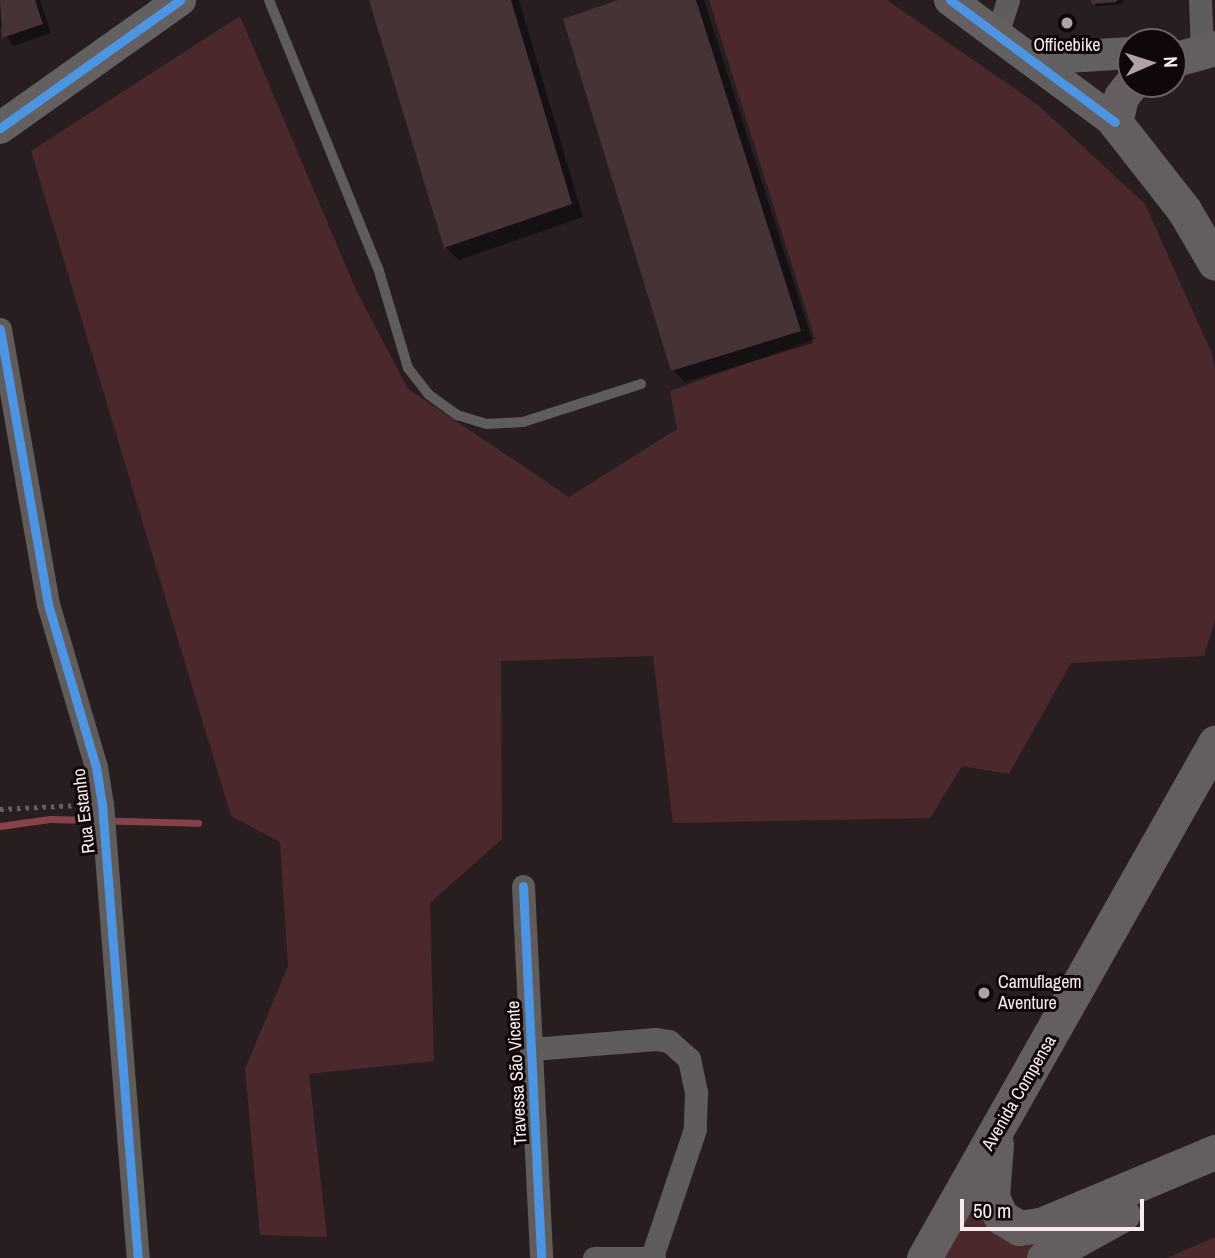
<!DOCTYPE html>
<html>
<head>
<meta charset="utf-8">
<style>
	body { margin:0 }
	#map { position:relative; width:1215px; height:1258px; overflow:hidden; background:#281e20; font-family:"Archivo Narrow",sans-serif }
	div>[style] { position:absolute }
	.green>* { inset:0; background:#4b282b }
	.shadow>* { inset:0; background:#0007 }
	.stream>* { height:7px; margin:-3.5px; padding:0 3.5px; transform-origin:3.5px; border-radius:3.5px; background:#86424b }
	.building>* { inset:0; background:#453336 }
	.path>* { height:4.5px; margin-top:-2.25px; transform-origin:0; background:repeating-linear-gradient(90deg,#645f5f 0 3.5px,transparent 0 8.5px) }
	.lane>* { height:10px; margin:-5px; padding:0 5px; transform-origin:5px; border-radius:5px; background:#615c5c }
	.street>* { height:23px; margin:-11.5px; padding:0 11.5px; transform-origin:11.5px; border-radius:11.5px; background:#615c5c }
	.secondary>* { height:32px; margin:-16px; padding:0 16px; transform-origin:16px; border-radius:16px; background:#645f60 }
	.primary>* { height:35px; margin:-17.5px; padding:0 17.5px; transform-origin:17.5px; border-radius:17.5px; background:#645e5e }
	.cycleway>* { height:9px; margin:-4.5px; padding:0 4.5px; transform-origin:4.5px; border-radius:4.5px; background:#4d94e3 }
	.dots>* { width:19px; height:19px; translate:-50% -50%; box-sizing:border-box; border:4px solid #0f0708; border-radius:50% }
	span { translate:-50% -50%; white-space:nowrap; text-align:center; line-height:1.15; -webkit-text-stroke:6px #0f0708; paint-order:stroke }
	.poi-label { font-size:18px; color:#f9ebec }
	.left { translate:0 -50%; text-align:left }
	.street-label { font-size:18px; color:#f9ebec }
	.north { position:absolute; left:1117px; top:28px; width:70px; height:70px; box-sizing:border-box; background:#0f0708; border:2px solid #6d6263; border-radius:50%; rotate:87deg; font-size:19px; font-weight:700; line-height:28px; text-align:center; color:#f9ebec }
	.north::after { content:''; display:block; margin:auto; width:24px; height:32px; background:#b0a3a5; clip-path:polygon(50% 0,100% 100%,50% 72%,0 100%) }
	.scale { position:absolute; left:960px; top:1199px; width:184px; height:32px; box-sizing:border-box; border:4px solid #f9ebec; border-top:0; padding-left:9px; font-size:21px; line-height:24px; white-space:nowrap; color:#f9ebec; -webkit-text-stroke:5px #0f0708; paint-order:stroke }
</style>
</head>
<body>
<div id="map">
	<div class="green">
		<div style="clip-path:polygon(709px 0,887px 0,1038px 105px,1145px 204px,1212px 354px,1215px 369px,1215px 620px,1204px 656px,1071px 663px,1009px 774px,962px 766px,930px 818px,673px 823px,653px 656px,501px 661px,502px 839px,430px 903px,434px 1061px,309px 1074px,327px 1237px,260px 1235px,245px 1069px,288px 966px,280px 842px,231px 816px,31px 151px,240px 16px,356px 290px,408px 389px,569px 497px,677px 429px,670px 391px,815px 339px)"></div>
		<div style="clip-path:polygon(982px 1183px,989px 1218px,1106px 1208px,1028px 1258px,938px 1258px)"></div>
		<div style="clip-path:polygon(1215px 1237px,1215px 1258px,1167px 1258px)"></div>
	</div>
	<div class="shadow">
		<div style="clip-path:polygon(0 0,40px 0,51px 33px,13px 46px,0 26px)"></div>
		<div style="clip-path:polygon(371px 0,519px 0,583px 217px,459px 260px,446px 248px)"></div>
		<div style="clip-path:polygon(624px 0,704px 0,813px 343px,685px 382px,673px 370px)"></div>
		<div style="clip-path:polygon(1093px 0,1123px 0,1123px 4px,1096px 6px)"></div>
	</div>
	<div class="stream">
		<div style="left:0;top:826px;width:50px;rotate:-8deg"></div>
		<div style="left:50px;top:819px;width:148px;rotate:1.5deg"></div>
	</div>
	<div class="building">
		<div style="clip-path:polygon(0 0,35px 0,43px 24px,2px 38px)"></div>
		<div style="clip-path:polygon(369px 0,511px 0,572px 204px,444px 248px)"></div>
		<div style="clip-path:polygon(618px 0,696px 0,801px 331px,671px 371px,563px 19px)"></div>
		<div style="clip-path:polygon(1091px 0,1117px 0,1117px 2px,1092px 4px)"></div>
	</div>
	<div class="path">
		<div style="left:0;top:809px;width:80px;rotate:-2.9deg"></div>
	</div>
	<div class="lane">
		<div style="left:269px;top:0;width:289px;rotate:67.9deg"></div>
		<div style="left:378px;top:268px;width:104px;rotate:73.3deg"></div>
		<div style="left:408px;top:368px;width:33px;rotate:52deg"></div>
		<div style="left:428px;top:394px;width:36px;rotate:36deg"></div>
		<div style="left:457px;top:415px;width:31px;rotate:17deg"></div>
		<div style="left:487px;top:424px;width:36px;rotate:-3deg"></div>
		<div style="left:523px;top:422px;width:124px;rotate:-17.9deg"></div>
	</div>
	<div class="street">
		<div style="left:1200px;top:0;width:49px;rotate:87.7deg"></div>
		<div style="left:997px;top:34px;width:36px;rotate:-72deg"></div>
		<div style="left:0;top:329px;width:279px;rotate:80.1deg"></div>
		<div style="left:48px;top:604px;width:170px;rotate:73.6deg"></div>
		<div style="left:96px;top:767px;width:37px;rotate:81deg"></div>
		<div style="left:102px;top:804px;width:455px;rotate:85.5deg"></div>
		<div style="left:523px;top:886px;width:372px;rotate:87.2deg"></div>
		<div style="left:532px;top:1049px;width:124px;rotate:-4.6deg"></div>
		<div style="left:656px;top:1039px;width:13px;rotate:9deg"></div>
		<div style="left:669px;top:1041px;width:27px;rotate:42deg"></div>
		<div style="left:689px;top:1059px;width:35px;rotate:78deg"></div>
		<div style="left:696px;top:1093px;width:36px;rotate:92deg"></div>
		<div style="left:695px;top:1129px;width:135px;rotate:108.6deg"></div>
		<div style="left:594px;top:1258px;width:60px"></div>
	</div>
	<div class="secondary">
		<div style="left:950px;top:0;width:205px;rotate:36.5deg"></div>
		<div style="left:1035px;top:59px;width:96px;rotate:-3.6deg"></div>
		<div style="left:0;top:128px;width:221px;rotate:-35.4deg"></div>
	</div>
	<div class="primary">
		<div style="left:1173px;top:60px;width:44px;rotate:-15.9deg"></div>
		<div style="left:1131px;top:84px;width:16px;rotate:128deg"></div>
		<div style="left:1121px;top:97px;width:26px;rotate:103deg"></div>
		<div style="left:1115px;top:122px;width:112px;rotate:51.9deg"></div>
		<div style="left:1184px;top:210px;width:61px;rotate:59.7deg"></div>
		<div style="left:996px;top:1144px;width:53px;rotate:94.3deg"></div>
		<div style="left:992px;top:1197px;width:22px;rotate:66deg"></div>
		<div style="left:1001px;top:1217px;width:21px;rotate:31deg"></div>
		<div style="left:1019px;top:1228px;width:22px;rotate:-8deg"></div>
		<div style="left:1041px;top:1225px;width:189px;rotate:-22.8deg"></div>
		<div style="left:924px;top:1258px;width:592px;rotate:-60.53deg"></div>
		<div style="left:1044px;top:1258px;width:90px;rotate:-29.1deg"></div>
	</div>
	<div class="cycleway">
		<div style="left:950px;top:0;width:205px;rotate:36.5deg"></div>
		<div style="left:0;top:128px;width:221px;rotate:-35.4deg"></div>
		<div style="left:0;top:329px;width:279px;rotate:80.1deg"></div>
		<div style="left:48px;top:604px;width:170px;rotate:73.6deg"></div>
		<div style="left:96px;top:767px;width:37px;rotate:81deg"></div>
		<div style="left:102px;top:804px;width:455px;rotate:85.5deg"></div>
		<div style="left:523px;top:886px;width:372px;rotate:87.2deg"></div>
	</div>
	<div class="dots">
		<div style="left:1067px;top:23px;background:#b0a3a5"></div>
		<div style="left:984px;top:993px;background:#b0a3a5"></div>
	</div>
	<div class="poi-label">
		<span style="left:1067px;top:45px">Officebike</span>
		<span class="left" style="left:998px;top:993px">Camuflagem<br>Aventure</span>
	</div>
	<div class="street-label">
		<span style="left:84px;top:811px;rotate:-97deg">Rua Estanho</span>
		<span style="left:517px;top:1073px;rotate:-93deg">Travessa São Vicente</span>
		<span style="left:1019px;top:1093px;rotate:-60deg">Avenida Compensa</span>
	</div>
	<div class="north">N</div>
	<div class="scale">50 m</div>
</div>
</body>
</html>
